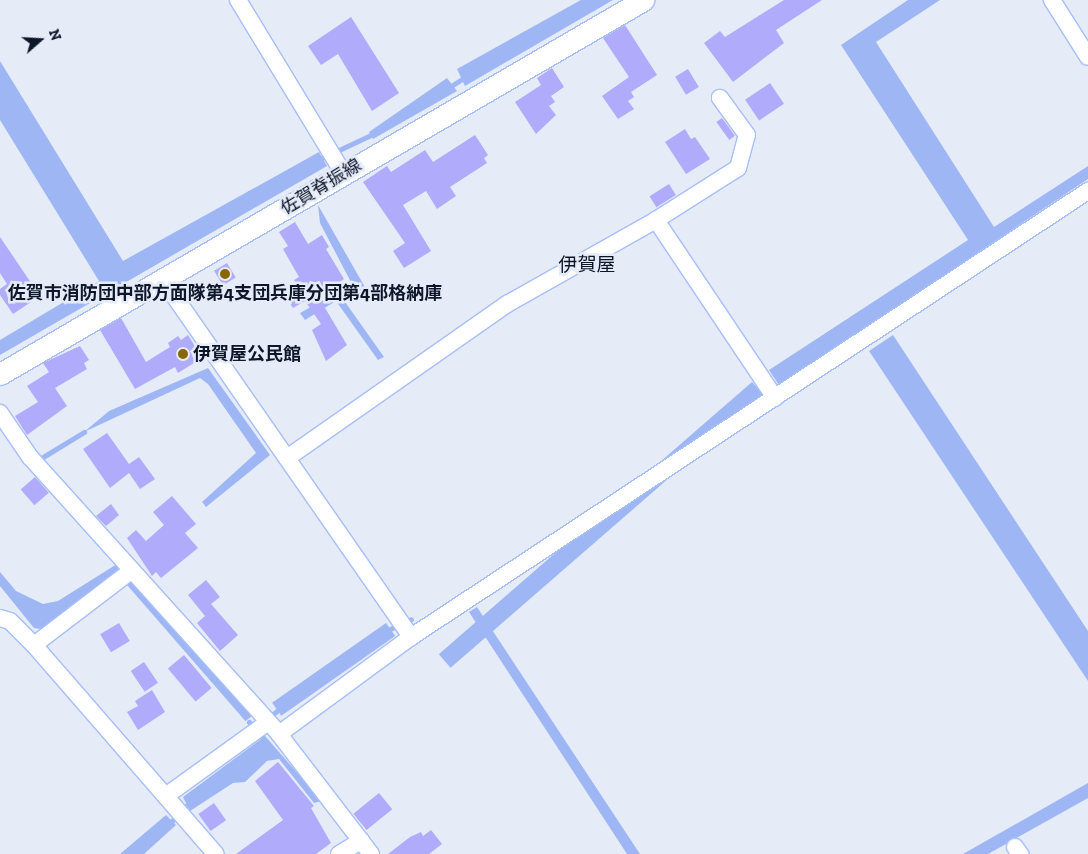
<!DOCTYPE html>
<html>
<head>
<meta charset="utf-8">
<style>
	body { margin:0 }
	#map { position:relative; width:1088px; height:854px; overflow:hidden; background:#e5ebf7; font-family:"Zilla Slab","Noto Sans JP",serif }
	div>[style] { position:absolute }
	.water>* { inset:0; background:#9eb7f4; transform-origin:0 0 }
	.stream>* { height:5px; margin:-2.5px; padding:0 2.5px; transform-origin:2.5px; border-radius:2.5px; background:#9eb7f4 }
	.building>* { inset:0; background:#b1abfc; transform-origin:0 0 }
	.roads { filter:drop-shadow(1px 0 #a7bff7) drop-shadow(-1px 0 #a7bff7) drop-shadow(0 1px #a7bff7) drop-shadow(0 -1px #a7bff7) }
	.minor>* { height:16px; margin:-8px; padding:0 8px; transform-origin:8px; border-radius:8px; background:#fff }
	.major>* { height:21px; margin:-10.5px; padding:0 10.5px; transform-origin:10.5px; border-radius:10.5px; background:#fff }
	.dots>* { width:14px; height:14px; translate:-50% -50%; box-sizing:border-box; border:2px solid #e5ebf7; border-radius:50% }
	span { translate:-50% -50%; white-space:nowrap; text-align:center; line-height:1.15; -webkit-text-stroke:5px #e5ebf7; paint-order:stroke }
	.street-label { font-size:18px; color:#0e162a }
	.poi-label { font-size:18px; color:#0e162a; font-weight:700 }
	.left { translate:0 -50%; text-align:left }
	.neighbourhood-label { font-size:19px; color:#0e162a }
	.north { position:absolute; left:15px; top:15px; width:50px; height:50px; -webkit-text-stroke:4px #e5ebf7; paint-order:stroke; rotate:71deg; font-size:14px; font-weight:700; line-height:20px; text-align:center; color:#0e162a }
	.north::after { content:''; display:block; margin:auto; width:18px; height:22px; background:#0e162a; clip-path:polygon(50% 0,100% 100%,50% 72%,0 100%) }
</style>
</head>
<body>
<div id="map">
	<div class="water">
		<div style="clip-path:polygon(581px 0,613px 0,465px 86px,457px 69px)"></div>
		<div style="clip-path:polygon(908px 0,940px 0,876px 42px,994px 227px,1088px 166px,1088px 179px,779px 385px,769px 370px,968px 240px,841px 45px)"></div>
		<div style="clip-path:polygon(0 61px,123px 261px,319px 152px,327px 166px,0 355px,0 340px,99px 281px,0 120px)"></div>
		<div style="clip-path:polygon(447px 78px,457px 91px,373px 139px,369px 132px)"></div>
		<div style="clip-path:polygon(318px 205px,366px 289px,343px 299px,384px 357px,378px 360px,336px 301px,305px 320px,300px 313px,352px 284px,320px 223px)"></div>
		<div style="clip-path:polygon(893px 335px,1088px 631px,1088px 681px,869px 351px)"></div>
		<div style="clip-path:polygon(208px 368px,270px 455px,206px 507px,202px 502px,256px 453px,208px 384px,200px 378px,84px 432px,109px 411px)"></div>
		<div style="left:752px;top:382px;width:18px;height:415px;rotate:49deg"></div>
		<div style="clip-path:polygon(117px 564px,122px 568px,116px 574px,41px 629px,34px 628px,0 586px,0 572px,16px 591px,43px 604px,58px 601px)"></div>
		<div style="left:133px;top:578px;width:182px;height:9px;rotate:49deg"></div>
		<div style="clip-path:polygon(477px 607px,640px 854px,627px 854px,469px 612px)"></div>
		<div style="left:386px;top:623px;width:16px;height:139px;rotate:55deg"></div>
		<div style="clip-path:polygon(265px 736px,322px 801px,314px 803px,279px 759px,267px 761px,245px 782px,233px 783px,190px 811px,183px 797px)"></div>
		<div style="clip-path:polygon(1088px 783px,1088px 798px,988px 854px,963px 854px)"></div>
		<div style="clip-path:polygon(166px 815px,176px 825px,144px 854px,120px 854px)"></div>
	</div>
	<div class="stream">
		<div style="left:448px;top:88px;width:17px;rotate:-33deg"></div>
		<div style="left:322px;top:158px;width:61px;rotate:-25.3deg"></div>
		<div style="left:38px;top:460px;width:54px;rotate:-31.3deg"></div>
		<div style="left:390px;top:629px;width:23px;rotate:-25deg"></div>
		<div style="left:268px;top:718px;width:13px;rotate:-39deg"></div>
		<div style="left:249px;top:722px;width:21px;rotate:49deg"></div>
		<div style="left:172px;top:821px;width:22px;rotate:-47deg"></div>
	</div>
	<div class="building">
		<div style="clip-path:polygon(784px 0,822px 0,776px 30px,784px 43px,733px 82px,704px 43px,720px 31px,725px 37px)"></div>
		<div style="clip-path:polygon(351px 17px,399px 93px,372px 111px,338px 54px,321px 65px,308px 46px)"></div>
		<div style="clip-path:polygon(625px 25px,657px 75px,631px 92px,634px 97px,628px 101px,634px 109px,618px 119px,602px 96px,629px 77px,603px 38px)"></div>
		<div style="clip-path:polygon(552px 68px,564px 87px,551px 96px,555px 102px,549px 106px,556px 115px,536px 134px,515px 102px,541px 85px,537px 78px)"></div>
		<div style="left:688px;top:69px;width:21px;height:15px;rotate:59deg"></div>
		<div style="left:770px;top:83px;width:25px;height:30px;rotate:56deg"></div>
		<div style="left:722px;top:118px;width:22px;height:7px;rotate:54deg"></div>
		<div style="clip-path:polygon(685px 129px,691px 139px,695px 137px,710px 159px,686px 174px,665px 142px)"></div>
		<div style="clip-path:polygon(475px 135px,488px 155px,484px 158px,487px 163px,450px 187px,456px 196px,437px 209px,426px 191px,403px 205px,431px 251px,404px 268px,393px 251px,405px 243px,363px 182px,387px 166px,391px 172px,425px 150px,433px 162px)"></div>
		<div style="left:669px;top:184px;width:13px;height:23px;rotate:58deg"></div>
		<div style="clip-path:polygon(295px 222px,308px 244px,322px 235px,329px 247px,326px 249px,344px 279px,318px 296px,347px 345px,326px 361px,312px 330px,321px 324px,305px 301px,293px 308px,285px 296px,299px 288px,294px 280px,299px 277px,283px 249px,288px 246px,279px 232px)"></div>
		<div style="clip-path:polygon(0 237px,40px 296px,13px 314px,0 295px,0 289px,7px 284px,0 273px)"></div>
		<div style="left:227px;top:263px;width:17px;height:15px;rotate:59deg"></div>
		<div style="clip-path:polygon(121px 318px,146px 362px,170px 347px,168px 343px,178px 336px,181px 340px,188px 335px,202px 358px,178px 373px,175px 367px,135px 389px,100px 330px)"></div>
		<div style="clip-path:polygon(80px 346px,89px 360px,84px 363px,87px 369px,55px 388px,67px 406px,27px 435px,15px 416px,38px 402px,27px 386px,49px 372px,43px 363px)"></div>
		<div style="clip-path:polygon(107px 433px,129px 464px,139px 457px,155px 479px,140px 489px,129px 473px,110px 488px,83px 449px)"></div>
		<div style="left:35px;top:477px;width:21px;height:19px;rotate:49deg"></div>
		<div style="clip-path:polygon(172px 496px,196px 524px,185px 533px,198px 548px,161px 578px,156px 572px,152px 576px,127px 538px,136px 530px,146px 541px,164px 525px,153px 512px)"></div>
		<div style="clip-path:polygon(111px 504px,119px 515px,106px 526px,96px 516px)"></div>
		<div style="clip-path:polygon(206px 580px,220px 597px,211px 604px,238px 635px,220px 651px,197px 623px,205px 616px,188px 595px)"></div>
		<div style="left:119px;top:623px;width:21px;height:22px;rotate:59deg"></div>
		<div style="left:184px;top:655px;width:43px;height:21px;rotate:50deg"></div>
		<div style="left:144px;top:662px;width:25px;height:16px;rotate:56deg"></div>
		<div style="clip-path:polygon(152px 690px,165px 712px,138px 730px,127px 712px,138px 706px,135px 701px)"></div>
		<div style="clip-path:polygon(278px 762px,314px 806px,311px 808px,331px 843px,316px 854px,236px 854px,283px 820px,255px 781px)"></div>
		<div style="left:379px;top:793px;width:21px;height:33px;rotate:51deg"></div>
		<div style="left:214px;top:803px;width:21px;height:19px;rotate:55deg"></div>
		<div style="clip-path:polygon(431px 830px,442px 844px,429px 854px,388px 854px,410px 837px,421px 832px,423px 836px)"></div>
	</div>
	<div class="roads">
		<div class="minor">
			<div style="left:238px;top:0;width:204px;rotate:58.7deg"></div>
			<div style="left:1052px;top:0;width:67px;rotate:57.7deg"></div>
			<div style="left:656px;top:220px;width:214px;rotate:56.2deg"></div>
			<div style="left:163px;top:280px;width:435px;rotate:55.2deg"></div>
			<div style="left:0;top:413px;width:53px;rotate:55.7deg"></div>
			<div style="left:30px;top:457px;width:372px;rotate:48deg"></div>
			<div style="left:279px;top:734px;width:151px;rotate:52.5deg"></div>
			<div style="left:287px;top:458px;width:269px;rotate:-35deg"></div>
			<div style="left:507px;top:304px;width:171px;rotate:-29.4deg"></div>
			<div style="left:656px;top:220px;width:97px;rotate:-32.4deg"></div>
			<div style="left:738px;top:168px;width:34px;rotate:-75deg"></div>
			<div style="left:747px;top:135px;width:46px;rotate:-126.1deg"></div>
			<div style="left:0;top:618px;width:10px;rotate:17deg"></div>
			<div style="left:10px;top:621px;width:34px;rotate:45deg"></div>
			<div style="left:34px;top:645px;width:277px;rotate:49deg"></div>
			<div style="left:34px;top:645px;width:123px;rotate:-37.4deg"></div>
			<div style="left:279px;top:734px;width:164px;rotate:-36.3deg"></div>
			<div style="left:411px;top:637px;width:811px;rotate:-33.38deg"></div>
			<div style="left:167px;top:795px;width:123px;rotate:-35.8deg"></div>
			<div style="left:1015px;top:847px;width:9px;rotate:54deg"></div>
			<div style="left:339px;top:854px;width:26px;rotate:-31deg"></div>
		</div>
		<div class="major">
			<div style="left:0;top:374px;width:744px;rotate:-30.18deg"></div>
		</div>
	</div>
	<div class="dots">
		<div style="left:225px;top:274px;background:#876702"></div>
		<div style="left:183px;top:354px;background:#876702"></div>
	</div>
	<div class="street-label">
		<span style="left:321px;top:187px;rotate:-31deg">佐賀脊振線</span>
	</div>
	<div class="poi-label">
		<span style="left:225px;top:293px">佐賀市消防団中部方面隊第4支団兵庫分団第4部格納庫</span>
		<span class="left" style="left:193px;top:354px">伊賀屋公民館</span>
	</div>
	<div class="neighbourhood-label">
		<span style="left:587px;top:265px">伊賀屋</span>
	</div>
	<div class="north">N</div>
</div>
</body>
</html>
